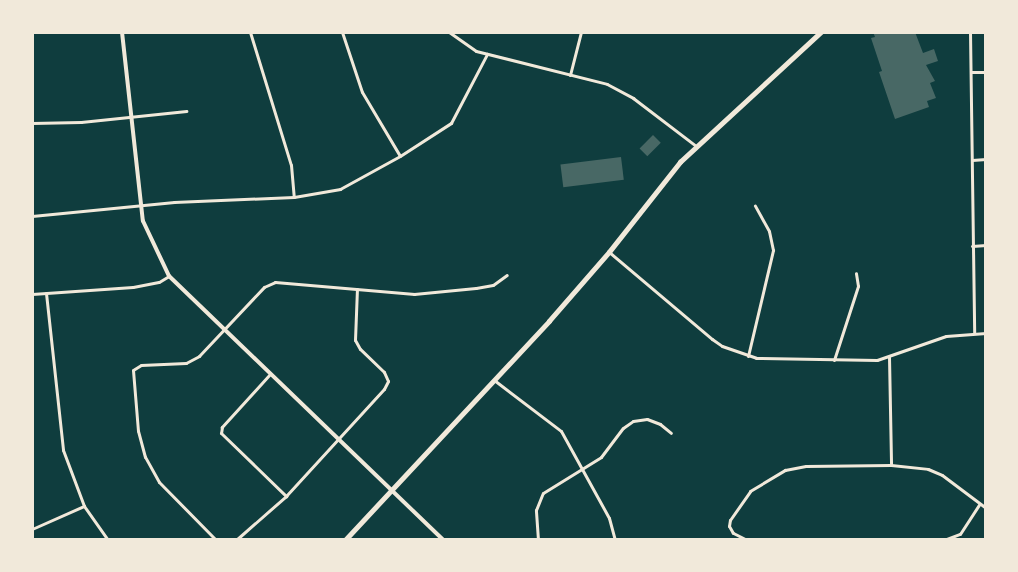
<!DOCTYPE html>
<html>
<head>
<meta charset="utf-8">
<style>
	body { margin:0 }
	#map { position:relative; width:1018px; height:572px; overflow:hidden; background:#0f3d3e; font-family:"Source Serif 4",serif }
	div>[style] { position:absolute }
	.building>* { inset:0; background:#486865; transform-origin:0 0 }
	.minor>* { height:3px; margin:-1.5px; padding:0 1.5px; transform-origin:1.5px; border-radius:1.5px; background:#f1e9da }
	.tertiary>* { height:4px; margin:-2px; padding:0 2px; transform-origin:2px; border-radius:2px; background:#f1e9da }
	.secondary>* { height:4.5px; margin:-2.25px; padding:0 2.25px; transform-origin:2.25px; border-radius:2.25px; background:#f1e9da }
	span { translate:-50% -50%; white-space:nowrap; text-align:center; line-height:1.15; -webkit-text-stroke:4px #f1e9da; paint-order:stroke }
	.frame { position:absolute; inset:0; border:34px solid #f1e9da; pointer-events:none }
</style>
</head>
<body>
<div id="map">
	<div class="building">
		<div style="clip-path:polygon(873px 32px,915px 32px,923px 53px,934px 49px,938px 61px,926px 65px,935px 81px,930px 83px,936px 98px,927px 101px,929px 107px,895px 119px,879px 72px,882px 71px,871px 38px,875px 37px)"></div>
		<div style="left:653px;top:135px;width:11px;height:19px;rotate:45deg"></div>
		<div style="left:621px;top:157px;width:23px;height:61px;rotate:83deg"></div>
	</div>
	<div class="minor">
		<div style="left:250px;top:32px;width:139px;rotate:72.9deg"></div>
		<div style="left:291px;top:165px;width:32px;rotate:85deg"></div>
		<div style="left:342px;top:32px;width:63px;rotate:71.6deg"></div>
		<div style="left:362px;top:92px;width:74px;rotate:59.3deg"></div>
		<div style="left:449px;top:32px;width:33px;rotate:35deg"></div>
		<div style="left:476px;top:51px;width:135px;rotate:14.1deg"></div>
		<div style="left:607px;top:84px;width:30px;rotate:28deg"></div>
		<div style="left:633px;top:98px;width:79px;rotate:37.3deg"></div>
		<div style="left:970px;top:32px;width:301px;rotate:89.2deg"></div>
		<div style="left:971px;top:72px;width:15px"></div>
		<div style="left:570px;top:75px;width:44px;rotate:-75.7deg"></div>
		<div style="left:32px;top:123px;width:49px;rotate:-1.2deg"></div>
		<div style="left:81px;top:122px;width:106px;rotate:-6deg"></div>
		<div style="left:972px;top:160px;width:14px;rotate:-4deg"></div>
		<div style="left:32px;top:216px;width:143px;rotate:-5.6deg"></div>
		<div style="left:174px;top:202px;width:120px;rotate:-2.4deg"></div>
		<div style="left:294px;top:197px;width:47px;rotate:-9.9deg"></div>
		<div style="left:340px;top:189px;width:68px;rotate:-28.8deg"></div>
		<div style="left:400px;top:156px;width:61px;rotate:-32.9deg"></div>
		<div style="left:451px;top:123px;width:78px;rotate:-62.4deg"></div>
		<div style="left:972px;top:246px;width:14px;rotate:-4deg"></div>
		<div style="left:609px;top:252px;width:135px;rotate:40.2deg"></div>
		<div style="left:712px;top:339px;width:12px;rotate:35deg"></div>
		<div style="left:722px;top:346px;width:36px;rotate:19deg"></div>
		<div style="left:756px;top:358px;width:121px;rotate:0.9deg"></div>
		<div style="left:877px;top:360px;width:73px;rotate:-19.2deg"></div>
		<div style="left:946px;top:336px;width:40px;rotate:-4.3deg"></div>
		<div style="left:46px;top:293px;width:158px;rotate:83.8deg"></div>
		<div style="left:63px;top:450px;width:60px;rotate:69.4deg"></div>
		<div style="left:84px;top:506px;width:42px;rotate:54.8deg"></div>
		<div style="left:32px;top:294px;width:101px;rotate:-4deg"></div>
		<div style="left:133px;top:287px;width:26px;rotate:-11deg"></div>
		<div style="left:159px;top:282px;width:12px;rotate:-31deg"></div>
		<div style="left:748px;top:356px;width:109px;rotate:-76.7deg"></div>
		<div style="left:773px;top:250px;width:19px;rotate:-102deg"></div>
		<div style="left:769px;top:231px;width:29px;rotate:-119deg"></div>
		<div style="left:889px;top:357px;width:108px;rotate:88.9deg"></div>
		<div style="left:834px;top:360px;width:78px;rotate:-72deg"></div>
		<div style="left:858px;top:286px;width:13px;rotate:-99deg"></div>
		<div style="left:270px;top:374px;width:72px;rotate:132.2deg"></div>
		<div style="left:222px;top:427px;width:6px;rotate:99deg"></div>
		<div style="left:221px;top:433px;width:91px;rotate:44.1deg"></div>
		<div style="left:494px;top:380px;width:84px;rotate:37.3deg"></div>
		<div style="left:561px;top:431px;width:99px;rotate:61.1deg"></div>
		<div style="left:609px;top:518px;width:23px;rotate:75deg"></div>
		<div style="left:32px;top:529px;width:57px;rotate:-23.9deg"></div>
		<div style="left:216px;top:540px;width:81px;rotate:-134.5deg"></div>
		<div style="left:159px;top:482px;width:29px;rotate:-119deg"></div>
		<div style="left:145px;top:457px;width:27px;rotate:-105deg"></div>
		<div style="left:138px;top:431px;width:61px;rotate:-94.7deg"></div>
		<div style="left:133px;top:370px;width:9px;rotate:-32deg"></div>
		<div style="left:141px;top:365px;width:45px;rotate:-2.5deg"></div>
		<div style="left:186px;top:363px;width:15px;rotate:-28deg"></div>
		<div style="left:199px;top:356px;width:95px;rotate:-46.7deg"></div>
		<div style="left:264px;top:287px;width:12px;rotate:-24deg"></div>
		<div style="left:275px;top:282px;width:140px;rotate:4.9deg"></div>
		<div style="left:414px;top:294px;width:62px;rotate:-5.5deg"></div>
		<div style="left:476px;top:288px;width:17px;rotate:-10deg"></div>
		<div style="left:493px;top:285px;width:17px;rotate:-36deg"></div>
		<div style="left:236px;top:540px;width:67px;rotate:-41.3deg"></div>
		<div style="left:286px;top:496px;width:145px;rotate:-47.5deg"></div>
		<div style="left:384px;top:389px;width:9px;rotate:-63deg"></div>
		<div style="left:388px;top:381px;width:10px;rotate:-114deg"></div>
		<div style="left:384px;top:372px;width:33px;rotate:-136deg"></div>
		<div style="left:360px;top:349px;width:10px;rotate:-119deg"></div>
		<div style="left:355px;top:340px;width:51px;rotate:-87.8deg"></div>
		<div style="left:538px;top:540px;width:30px;rotate:-94deg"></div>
		<div style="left:536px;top:510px;width:18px;rotate:-68deg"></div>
		<div style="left:543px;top:493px;width:68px;rotate:-31.8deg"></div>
		<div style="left:601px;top:457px;width:36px;rotate:-53deg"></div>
		<div style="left:623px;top:428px;width:12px;rotate:-35deg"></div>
		<div style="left:633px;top:421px;width:14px;rotate:-8deg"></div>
		<div style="left:647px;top:419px;width:14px;rotate:21deg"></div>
		<div style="left:660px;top:424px;width:14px;rotate:39deg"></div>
		<div style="left:747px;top:540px;width:16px;rotate:-153deg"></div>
		<div style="left:733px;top:533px;width:8px;rotate:-120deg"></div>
		<div style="left:729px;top:526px;width:6px;rotate:-81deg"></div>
		<div style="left:730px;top:520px;width:35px;rotate:-55deg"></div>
		<div style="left:750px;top:491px;width:41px;rotate:-31deg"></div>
		<div style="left:785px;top:470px;width:21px;rotate:-11deg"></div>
		<div style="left:806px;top:466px;width:85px;rotate:-0.7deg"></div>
		<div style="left:891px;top:465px;width:37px;rotate:6deg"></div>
		<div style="left:928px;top:469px;width:15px;rotate:23deg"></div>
		<div style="left:942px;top:475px;width:55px;rotate:36.9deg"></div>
		<div style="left:944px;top:540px;width:17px;rotate:-21deg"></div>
		<div style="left:960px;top:534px;width:35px;rotate:-57deg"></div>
	</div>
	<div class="tertiary">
		<div style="left:122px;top:32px;width:190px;rotate:83.7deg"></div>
		<div style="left:143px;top:221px;width:61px;rotate:64.7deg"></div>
		<div style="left:169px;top:276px;width:380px;rotate:43.9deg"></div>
	</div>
	<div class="secondary">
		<div style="left:345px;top:540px;width:299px;rotate:-47deg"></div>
		<div style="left:549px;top:321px;width:91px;rotate:-49deg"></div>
		<div style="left:609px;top:252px;width:115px;rotate:-51.7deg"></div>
		<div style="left:680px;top:162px;width:192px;rotate:-42.7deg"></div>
	</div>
	<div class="frame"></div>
</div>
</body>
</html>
